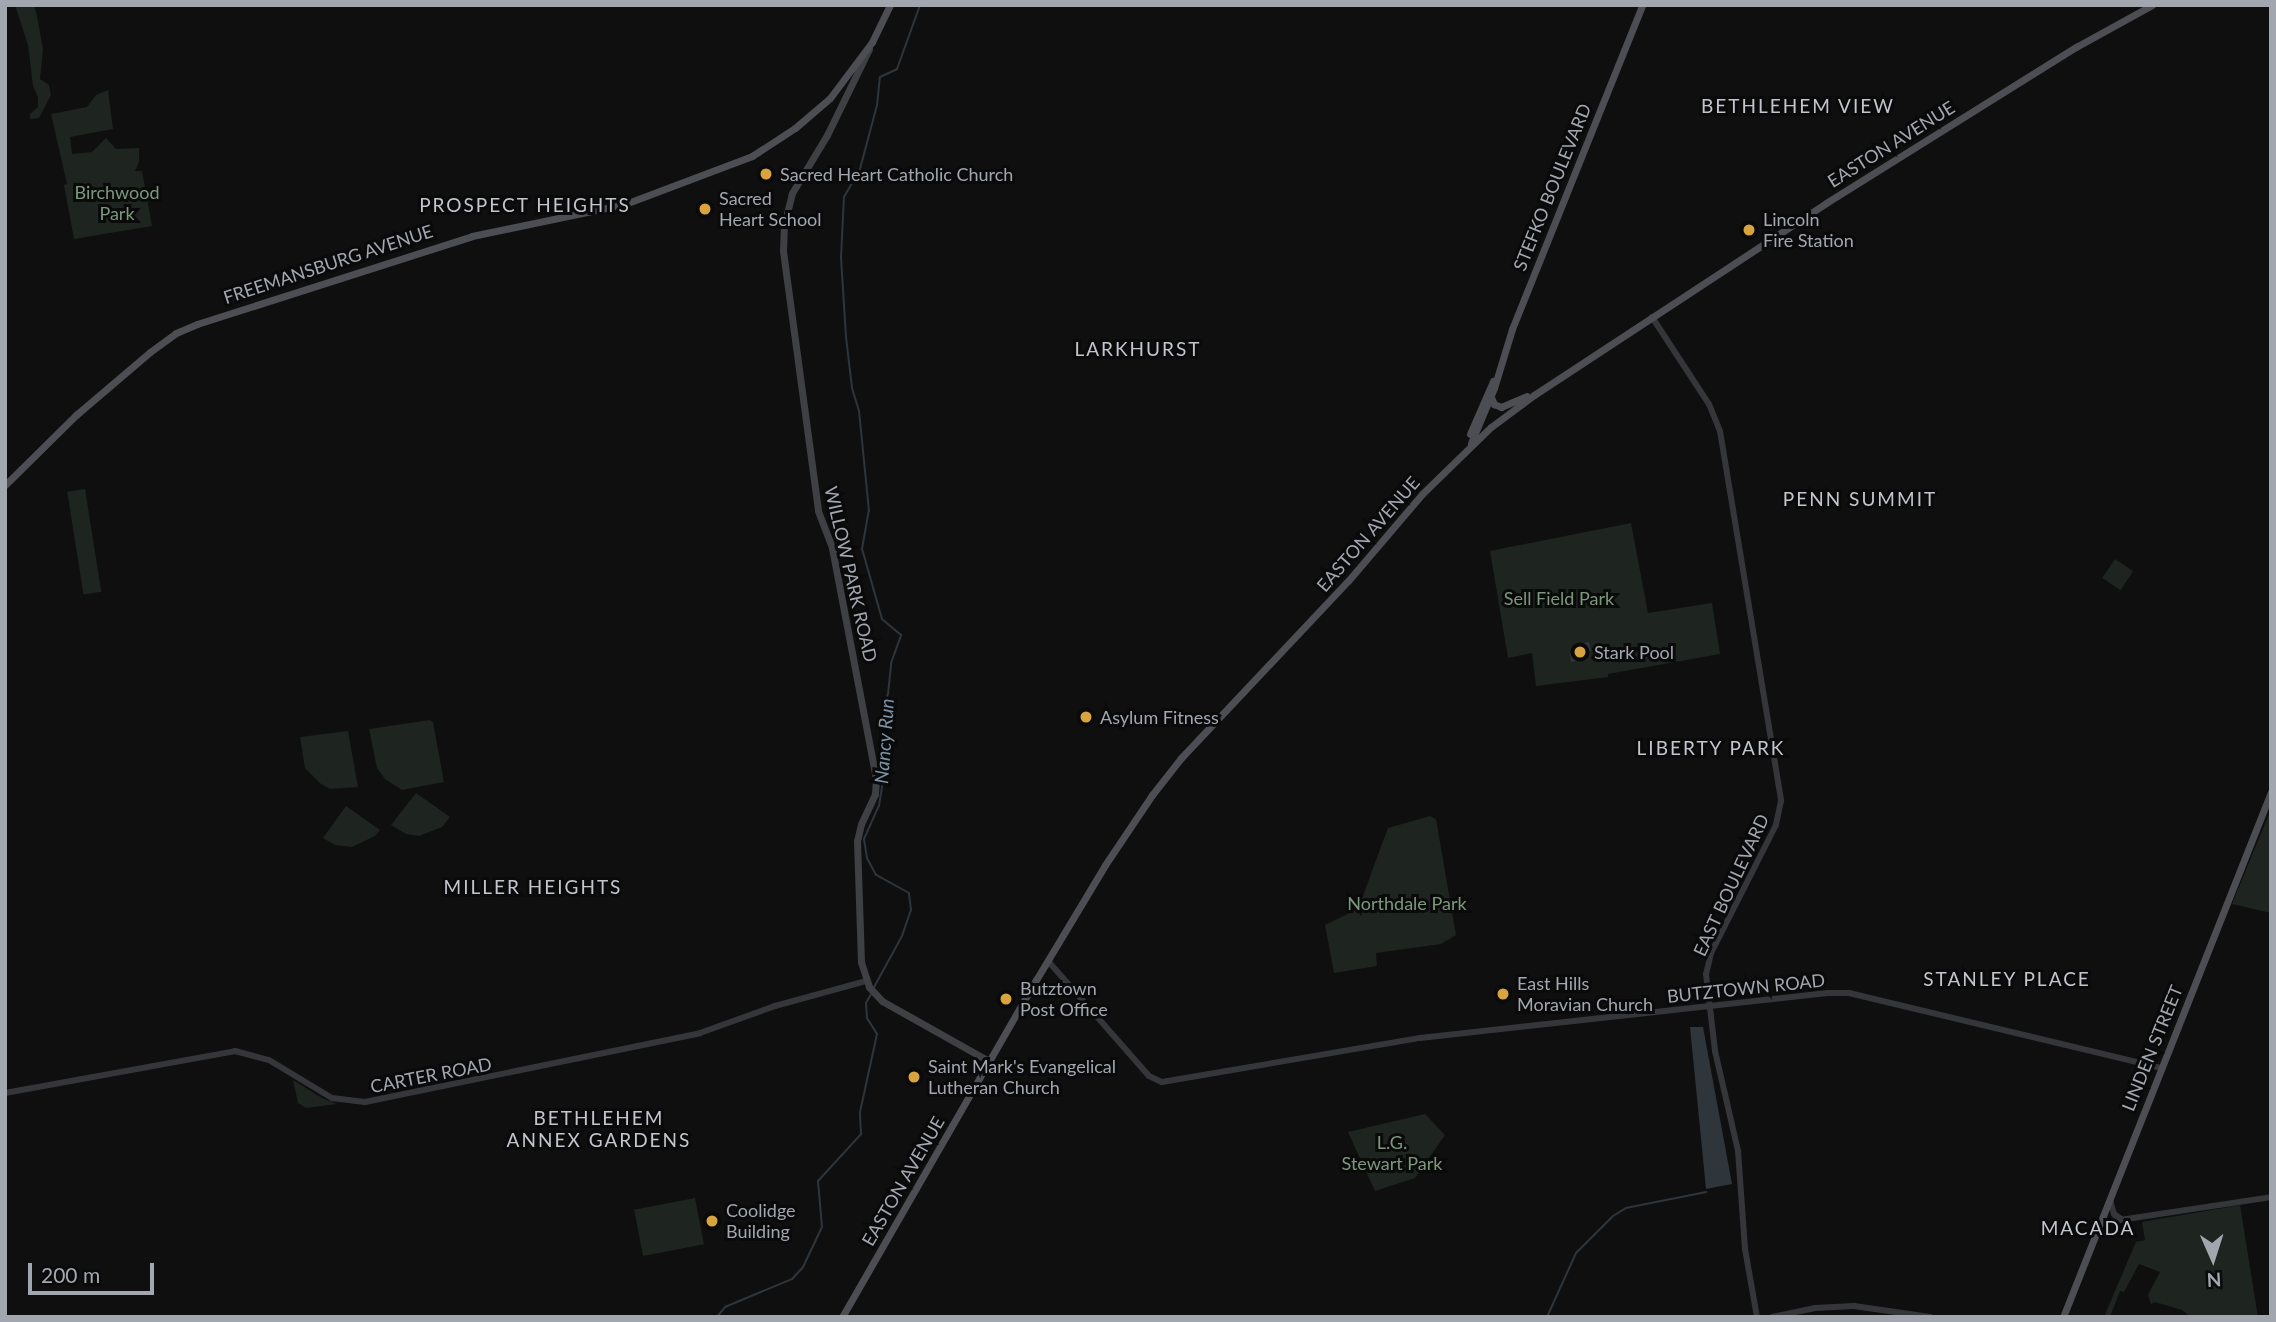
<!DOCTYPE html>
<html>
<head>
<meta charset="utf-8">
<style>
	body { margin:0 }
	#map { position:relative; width:2276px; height:1322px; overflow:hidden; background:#0f0f10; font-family:Lato,sans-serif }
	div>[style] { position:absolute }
	.green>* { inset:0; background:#1e241f; transform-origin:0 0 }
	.water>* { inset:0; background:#2e353b }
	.stream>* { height:2px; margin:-1px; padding:0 1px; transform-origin:1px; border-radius:1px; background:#2e353b }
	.tertiary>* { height:6px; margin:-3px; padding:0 3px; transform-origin:3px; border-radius:3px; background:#353639 }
	.secondary>* { height:7px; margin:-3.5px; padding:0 3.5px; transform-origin:3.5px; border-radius:3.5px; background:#3f4044 }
	.primary>* { height:7px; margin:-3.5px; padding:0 3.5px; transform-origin:3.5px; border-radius:3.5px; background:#4d4e53 }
	.dots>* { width:19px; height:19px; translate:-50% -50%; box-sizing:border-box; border:4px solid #0a0a0b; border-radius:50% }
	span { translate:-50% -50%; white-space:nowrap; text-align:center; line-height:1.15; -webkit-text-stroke:6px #0a0a0b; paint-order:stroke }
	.street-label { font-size:18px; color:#a2a6af }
	.poi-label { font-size:18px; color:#a2a6af }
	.left { translate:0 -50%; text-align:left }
	.park-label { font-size:18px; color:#7b987c }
	.neighbourhood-label { font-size:19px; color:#c2c5cc; letter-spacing:2px }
	.water-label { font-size:19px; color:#7c93a7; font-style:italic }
	.frame { position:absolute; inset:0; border:7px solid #a2a6af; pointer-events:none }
	.north { position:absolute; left:2178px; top:1224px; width:70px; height:70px; -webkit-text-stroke:5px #0a0a0b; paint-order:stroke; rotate:177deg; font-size:19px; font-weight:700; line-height:28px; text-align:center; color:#a2a6af }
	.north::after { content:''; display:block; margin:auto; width:24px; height:32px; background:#a2a6af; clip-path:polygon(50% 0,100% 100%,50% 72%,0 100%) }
	.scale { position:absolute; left:28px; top:1263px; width:126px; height:32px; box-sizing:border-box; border:4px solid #a2a6af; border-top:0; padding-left:9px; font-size:21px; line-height:24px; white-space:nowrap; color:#a2a6af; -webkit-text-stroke:5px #0a0a0b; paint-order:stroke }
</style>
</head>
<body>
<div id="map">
	<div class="green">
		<div style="clip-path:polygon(15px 5px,34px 5px,37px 16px,43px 49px,40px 79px,49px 85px,51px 95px,39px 118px,30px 119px,30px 114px,38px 107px,38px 97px,33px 86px,28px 45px)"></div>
		<div style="clip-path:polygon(108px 90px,113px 129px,70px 137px,72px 154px,92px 152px,106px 138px,116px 149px,139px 148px,139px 162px,135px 171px,142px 171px,152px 226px,74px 239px,64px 185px,67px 184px,51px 114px,87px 107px,96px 95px)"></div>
		<div style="left:85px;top:489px;width:104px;height:18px;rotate:81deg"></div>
		<div style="clip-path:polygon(1631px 523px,1648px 613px,1712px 603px,1720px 654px,1608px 674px,1608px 677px,1536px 686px,1532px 653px,1508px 658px,1490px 551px)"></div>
		<div style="left:2115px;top:559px;width:22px;height:23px;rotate:34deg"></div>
		<div style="clip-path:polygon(430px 720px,433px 722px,444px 782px,402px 790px,385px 779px,377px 768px,369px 729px)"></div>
		<div style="clip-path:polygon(348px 731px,358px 787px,330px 789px,321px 784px,305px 768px,300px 737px)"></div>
		<div style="clip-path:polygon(416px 793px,450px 817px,442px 827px,419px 836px,406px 834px,391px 825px)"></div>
		<div style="clip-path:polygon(346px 806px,380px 830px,375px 836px,352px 847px,335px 845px,323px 838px)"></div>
		<div style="clip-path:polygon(2271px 809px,2271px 913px,2232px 904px)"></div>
		<div style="clip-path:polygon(1430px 816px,1436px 819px,1456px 935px,1441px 944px,1376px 953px,1377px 966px,1334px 973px,1325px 925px,1358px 909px,1388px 828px)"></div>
		<div style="clip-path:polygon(293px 1080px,322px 1098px,337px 1104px,306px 1108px,298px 1103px)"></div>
		<div style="clip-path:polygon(1425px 1114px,1445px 1135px,1415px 1178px,1375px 1191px,1348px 1132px)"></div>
		<div style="left:695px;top:1198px;width:47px;height:62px;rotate:79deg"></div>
		<div style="clip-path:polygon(2240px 1205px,2258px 1317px,2186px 1317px,2187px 1314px,2182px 1310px,2155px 1302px,2151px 1304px,2148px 1295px,2160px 1272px,2139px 1264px,2124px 1292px,2120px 1291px,2110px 1317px,2104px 1317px,2136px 1242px,2145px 1240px,2142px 1222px)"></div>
	</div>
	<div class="water">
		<div style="clip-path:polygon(1589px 642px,1591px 651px,1584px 652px,1585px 659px,1571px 662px,1570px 654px,1576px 653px,1575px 645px)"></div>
		<div style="clip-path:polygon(1690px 1027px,1703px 1027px,1732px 1184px,1706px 1189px)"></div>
	</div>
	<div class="stream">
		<div style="left:873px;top:989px;width:60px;rotate:-61.3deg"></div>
		<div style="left:902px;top:936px;width:28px;rotate:-71deg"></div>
		<div style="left:911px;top:910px;width:17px;rotate:-97deg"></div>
		<div style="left:909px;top:893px;width:38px;rotate:-151deg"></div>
		<div style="left:876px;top:875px;width:19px;rotate:-118deg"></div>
		<div style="left:867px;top:858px;width:19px;rotate:-99deg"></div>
		<div style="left:864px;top:839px;width:36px;rotate:-66deg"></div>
		<div style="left:879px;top:806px;width:45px;rotate:-81deg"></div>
		<div style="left:886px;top:762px;width:34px;rotate:-98deg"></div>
		<div style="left:881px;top:728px;width:22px;rotate:-82deg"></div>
		<div style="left:884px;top:706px;width:13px;rotate:-72deg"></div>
		<div style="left:888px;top:694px;width:31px;rotate:-84deg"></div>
		<div style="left:891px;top:663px;width:30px;rotate:-70deg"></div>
		<div style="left:901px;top:635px;width:25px;rotate:-140deg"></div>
		<div style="left:882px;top:619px;width:73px;rotate:-105.9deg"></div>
		<div style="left:862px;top:549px;width:39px;rotate:-80deg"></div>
		<div style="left:869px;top:511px;width:100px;rotate:-95.7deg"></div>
		<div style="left:859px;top:411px;width:24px;rotate:-107deg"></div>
		<div style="left:852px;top:388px;width:51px;rotate:-96.7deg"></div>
		<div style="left:846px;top:337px;width:79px;rotate:-93.6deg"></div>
		<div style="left:841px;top:258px;width:61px;rotate:-87.2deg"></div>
		<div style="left:844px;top:197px;width:32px;rotate:-60deg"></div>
		<div style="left:860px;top:169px;width:66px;rotate:-75.1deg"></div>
		<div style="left:877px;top:105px;width:28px;rotate:-84deg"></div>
		<div style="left:880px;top:77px;width:19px;rotate:-25deg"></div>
		<div style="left:897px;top:69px;width:68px;rotate:-70.2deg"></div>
		<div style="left:717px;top:1317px;width:13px;rotate:-51deg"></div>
		<div style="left:725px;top:1307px;width:73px;rotate:-22.7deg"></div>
		<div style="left:792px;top:1279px;width:16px;rotate:-47deg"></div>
		<div style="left:803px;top:1267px;width:44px;rotate:-64.6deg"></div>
		<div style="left:822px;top:1227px;width:46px;rotate:-95deg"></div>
		<div style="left:818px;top:1181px;width:64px;rotate:-47.5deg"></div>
		<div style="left:861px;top:1134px;width:22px;rotate:-93deg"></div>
		<div style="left:860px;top:1112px;width:80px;rotate:-77.7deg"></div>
		<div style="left:877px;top:1034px;width:19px;rotate:-122deg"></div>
		<div style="left:867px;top:1018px;width:15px;rotate:-94deg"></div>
		<div style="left:866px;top:1003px;width:10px;rotate:-61deg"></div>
		<div style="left:1547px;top:1317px;width:70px;rotate:-65.6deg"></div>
		<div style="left:1576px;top:1253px;width:52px;rotate:-45deg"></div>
		<div style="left:1613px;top:1216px;width:15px;rotate:-32deg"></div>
		<div style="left:1626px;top:1208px;width:82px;rotate:-11.3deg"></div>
	</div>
	<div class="tertiary">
		<div style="left:1652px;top:317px;width:104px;rotate:56.8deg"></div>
		<div style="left:1709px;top:404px;width:29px;rotate:68deg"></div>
		<div style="left:1720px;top:431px;width:375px;rotate:80.6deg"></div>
		<div style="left:1781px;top:801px;width:25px;rotate:102deg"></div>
		<div style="left:1776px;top:825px;width:144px;rotate:116.9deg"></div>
		<div style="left:1711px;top:953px;width:22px;rotate:103deg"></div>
		<div style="left:1706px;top:974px;width:78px;rotate:83.3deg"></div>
		<div style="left:1715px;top:1051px;width:103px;rotate:77deg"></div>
		<div style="left:1738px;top:1151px;width:98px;rotate:85.9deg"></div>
		<div style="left:1745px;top:1249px;width:69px;rotate:80deg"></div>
		<div style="left:1048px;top:961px;width:153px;rotate:48.7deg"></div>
		<div style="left:1149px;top:1076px;width:14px;rotate:25deg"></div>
		<div style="left:1162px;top:1082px;width:262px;rotate:-9.7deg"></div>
		<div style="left:1420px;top:1038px;width:410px;rotate:-6.3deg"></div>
		<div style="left:1828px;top:993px;width:21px"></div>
		<div style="left:1849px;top:993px;width:322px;rotate:13.5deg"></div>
		<div style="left:5px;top:1093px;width:234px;rotate:-10.3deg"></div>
		<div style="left:235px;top:1051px;width:35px;rotate:15deg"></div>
		<div style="left:269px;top:1060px;width:74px;rotate:31.1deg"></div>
		<div style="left:332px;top:1098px;width:33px;rotate:7deg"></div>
		<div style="left:365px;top:1102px;width:342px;rotate:-11.6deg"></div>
		<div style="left:700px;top:1033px;width:80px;rotate:-19.8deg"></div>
		<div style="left:775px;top:1006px;width:94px;rotate:-15.4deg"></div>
		<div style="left:2110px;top:1200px;width:15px;rotate:74deg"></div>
		<div style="left:2114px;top:1214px;width:11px;rotate:34deg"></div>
		<div style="left:2100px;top:1223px;width:173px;rotate:-8.6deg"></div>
		<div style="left:1772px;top:1317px;width:44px;rotate:-11.8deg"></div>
		<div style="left:1815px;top:1308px;width:39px;rotate:-3deg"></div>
		<div style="left:1854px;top:1306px;width:77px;rotate:8.2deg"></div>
	</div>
	<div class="secondary">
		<div style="left:869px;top:49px;width:96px;rotate:116deg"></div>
		<div style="left:827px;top:135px;width:68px;rotate:121.1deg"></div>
		<div style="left:792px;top:193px;width:32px;rotate:104deg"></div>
		<div style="left:784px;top:224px;width:27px;rotate:92deg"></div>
		<div style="left:783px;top:251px;width:262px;rotate:82.3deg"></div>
		<div style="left:818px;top:511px;width:40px;rotate:69deg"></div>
		<div style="left:832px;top:548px;width:235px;rotate:79.2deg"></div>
		<div style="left:876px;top:779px;width:15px;rotate:94deg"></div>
		<div style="left:875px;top:794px;width:33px;rotate:115deg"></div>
		<div style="left:861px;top:824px;width:17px;rotate:103deg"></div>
		<div style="left:857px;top:841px;width:121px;rotate:88.1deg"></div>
		<div style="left:861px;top:962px;width:26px;rotate:72deg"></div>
		<div style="left:869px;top:987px;width:19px;rotate:47deg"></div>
		<div style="left:882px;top:1001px;width:123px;rotate:29.3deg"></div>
	</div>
	<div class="primary">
		<div style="left:1491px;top:397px;width:8px;rotate:67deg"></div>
		<div style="left:1494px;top:404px;width:8px;rotate:23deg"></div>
		<div style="left:1501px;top:407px;width:28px;rotate:-23deg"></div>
		<div style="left:1470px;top:434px;width:58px;rotate:-66.5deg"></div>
		<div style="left:1471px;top:443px;width:60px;rotate:-67.3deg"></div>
		<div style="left:1494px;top:388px;width:62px;rotate:-73deg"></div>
		<div style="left:1512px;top:329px;width:349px;rotate:-68.1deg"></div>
		<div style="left:5px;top:485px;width:100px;rotate:-44.6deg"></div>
		<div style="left:76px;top:415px;width:97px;rotate:-40.4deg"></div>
		<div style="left:150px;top:352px;width:32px;rotate:-36deg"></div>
		<div style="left:176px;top:333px;width:23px;rotate:-23deg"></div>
		<div style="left:197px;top:324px;width:289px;rotate:-17.7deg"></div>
		<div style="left:472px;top:236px;width:156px;rotate:-11.8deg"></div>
		<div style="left:625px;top:204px;width:136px;rotate:-20.7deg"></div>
		<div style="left:752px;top:156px;width:51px;rotate:-33.1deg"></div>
		<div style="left:795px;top:128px;width:46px;rotate:-40.6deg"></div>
		<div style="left:830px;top:98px;width:70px;rotate:-53.1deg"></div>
		<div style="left:872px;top:42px;width:41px;rotate:-64.1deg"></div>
		<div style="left:842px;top:1317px;width:389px;rotate:-60.1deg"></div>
		<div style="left:1036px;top:980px;width:134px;rotate:-59deg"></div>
		<div style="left:1105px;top:865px;width:84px;rotate:-56.1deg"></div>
		<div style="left:1152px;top:795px;width:47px;rotate:-51.9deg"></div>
		<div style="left:1181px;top:758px;width:243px;rotate:-46.7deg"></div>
		<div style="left:1348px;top:581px;width:114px;rotate:-49.6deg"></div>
		<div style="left:1422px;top:494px;width:96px;rotate:-44.2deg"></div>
		<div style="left:1491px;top:427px;width:54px;rotate:-36.7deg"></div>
		<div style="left:1534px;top:395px;width:349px;rotate:-33.3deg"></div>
		<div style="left:1826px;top:203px;width:295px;rotate:-32deg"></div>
		<div style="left:2076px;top:47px;width:87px;rotate:-28.9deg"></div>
		<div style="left:2063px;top:1317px;width:565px;rotate:-68.39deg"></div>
	</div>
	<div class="dots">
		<div style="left:766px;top:174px;background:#d9a43e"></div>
		<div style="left:705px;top:209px;background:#d9a43e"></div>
		<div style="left:1749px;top:230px;background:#d9a43e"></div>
		<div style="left:1580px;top:652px;background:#d9a43e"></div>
		<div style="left:1086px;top:717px;background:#d9a43e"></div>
		<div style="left:1503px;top:994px;background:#d9a43e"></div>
		<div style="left:1006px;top:999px;background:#d9a43e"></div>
		<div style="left:914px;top:1077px;background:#d9a43e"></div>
		<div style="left:712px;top:1221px;background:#d9a43e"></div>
	</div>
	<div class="street-label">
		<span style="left:1891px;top:144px;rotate:-32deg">EASTON AVENUE</span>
		<span style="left:1552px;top:187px;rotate:-68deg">STEFKO BOULEVARD</span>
		<span style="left:328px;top:264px;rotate:-18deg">FREEMANSBURG AVENUE</span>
		<span style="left:1368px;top:534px;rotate:-49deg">EASTON AVENUE</span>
		<span style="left:851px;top:574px;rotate:77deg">WILLOW PARK ROAD</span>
		<span style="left:1731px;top:885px;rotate:-65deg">EAST BOULEVARD</span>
		<span style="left:1746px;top:988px;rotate:-6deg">BUTZTOWN ROAD</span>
		<span style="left:2152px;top:1048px;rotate:-68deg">LINDEN STREET</span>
		<span style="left:431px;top:1075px;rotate:-11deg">CARTER ROAD</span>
		<span style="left:903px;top:1181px;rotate:-60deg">EASTON AVENUE</span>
	</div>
	<div class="poi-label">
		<span class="left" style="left:780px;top:174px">Sacred Heart Catholic Church</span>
		<span class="left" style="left:719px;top:209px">Sacred<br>Heart School</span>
		<span class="left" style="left:1763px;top:230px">Lincoln<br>Fire Station</span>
		<span class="left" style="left:1594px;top:652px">Stark Pool</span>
		<span class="left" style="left:1100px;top:717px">Asylum Fitness</span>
		<span class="left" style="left:1517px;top:994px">East Hills<br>Moravian Church</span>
		<span class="left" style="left:1020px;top:999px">Butztown<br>Post Office</span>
		<span class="left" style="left:928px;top:1077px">Saint Mark's Evangelical<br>Lutheran Church</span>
		<span class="left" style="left:726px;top:1221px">Coolidge<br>Building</span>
	</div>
	<div class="park-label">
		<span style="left:117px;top:203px">Birchwood<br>Park</span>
		<span style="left:1559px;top:598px">Sell Field Park</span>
		<span style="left:1407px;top:903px">Northdale Park</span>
		<span style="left:1392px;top:1153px">L.G.<br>Stewart Park</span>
	</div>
	<div class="neighbourhood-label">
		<span style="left:1798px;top:106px">BETHLEHEM VIEW</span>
		<span style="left:525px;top:205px">PROSPECT HEIGHTS</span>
		<span style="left:1138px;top:349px">LARKHURST</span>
		<span style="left:1860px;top:499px">PENN SUMMIT</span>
		<span style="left:1711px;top:748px">LIBERTY PARK</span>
		<span style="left:533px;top:887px">MILLER HEIGHTS</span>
		<span style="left:2007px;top:979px">STANLEY PLACE</span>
		<span style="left:599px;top:1129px">BETHLEHEM<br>ANNEX GARDENS</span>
		<span style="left:2088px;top:1228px">MACADA</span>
	</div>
	<div class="water-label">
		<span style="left:884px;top:741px;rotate:-86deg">Nancy Run</span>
	</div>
	<div class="frame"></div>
	<div class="north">N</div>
	<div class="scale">200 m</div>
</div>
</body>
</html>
